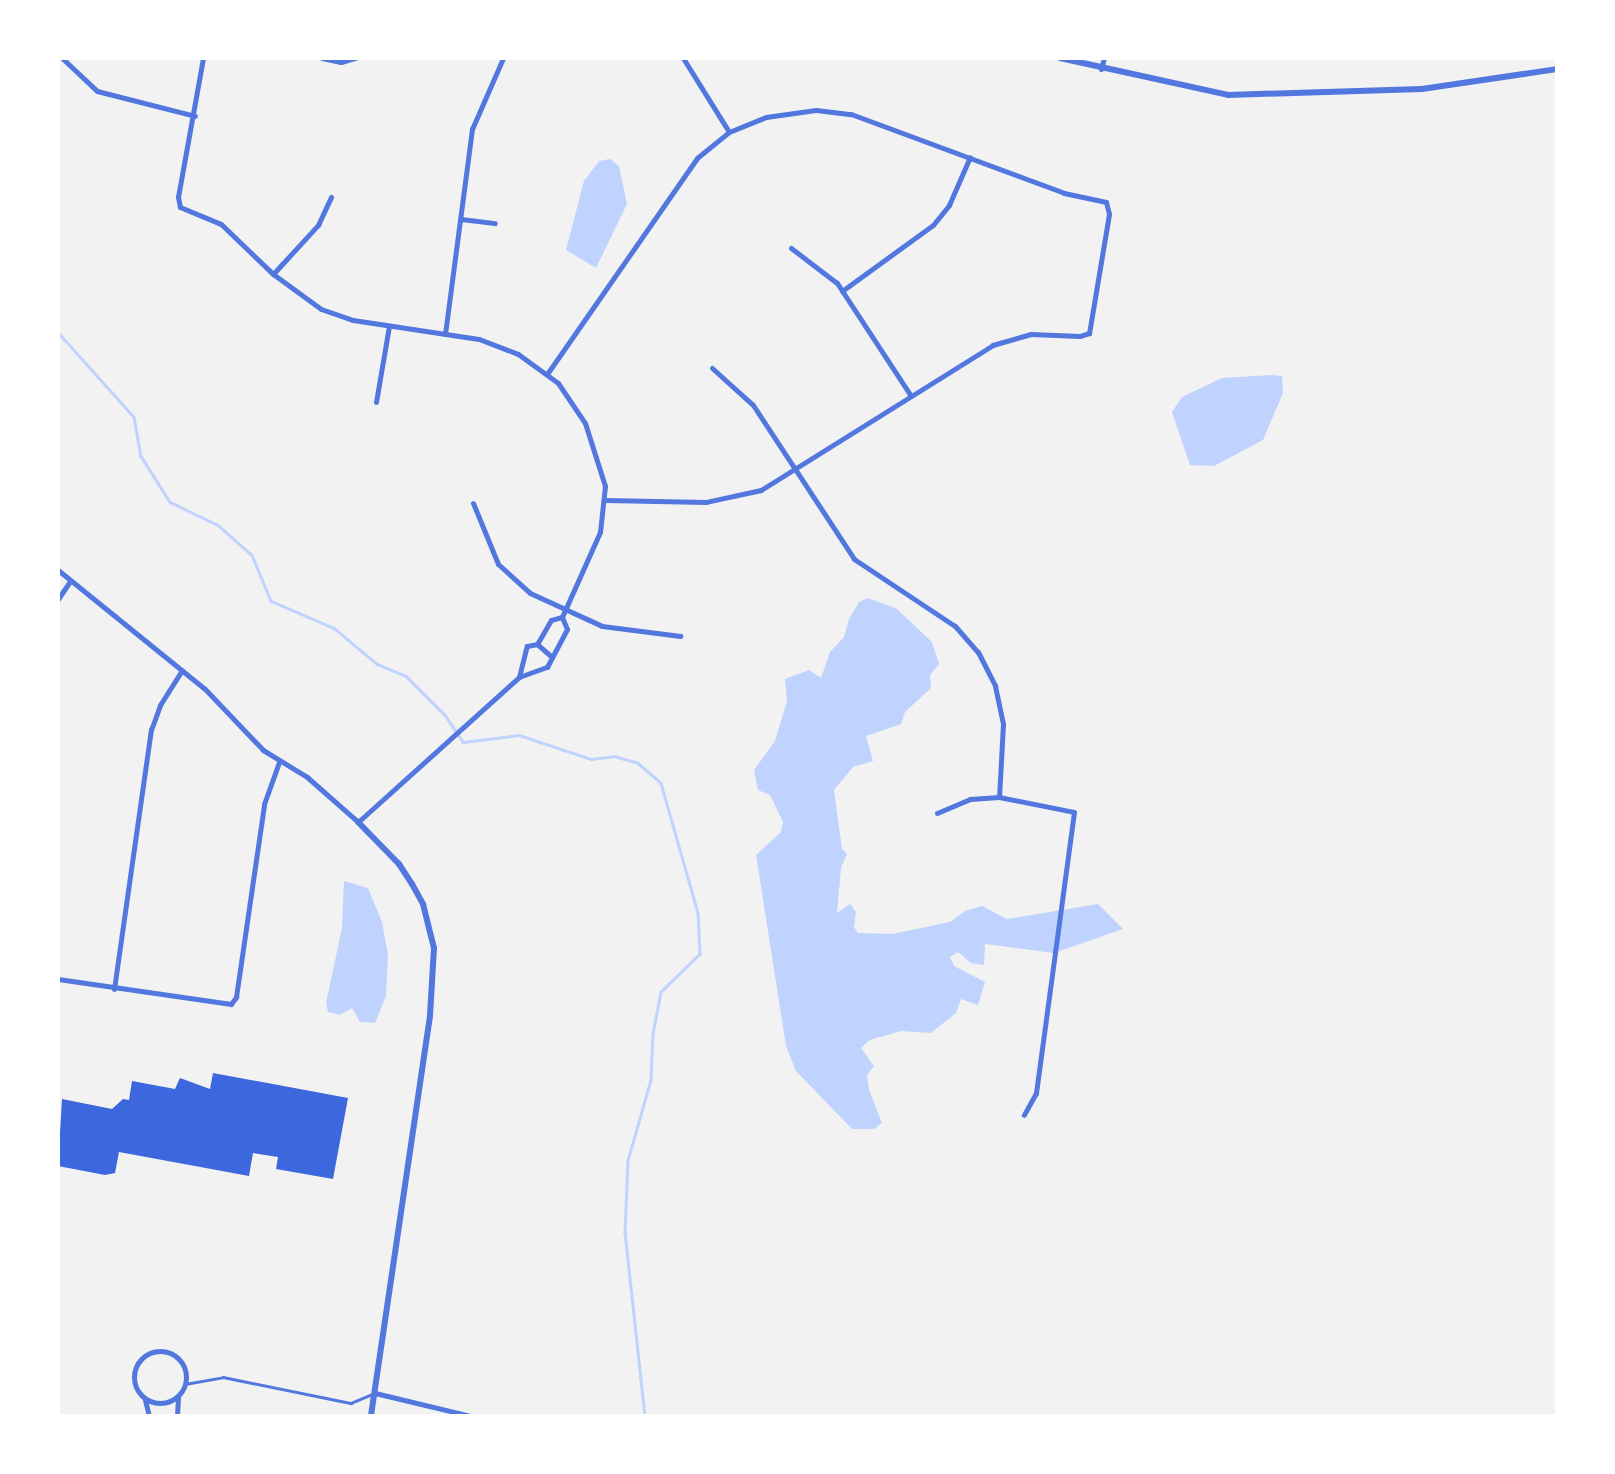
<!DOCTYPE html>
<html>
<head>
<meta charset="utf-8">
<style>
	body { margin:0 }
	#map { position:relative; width:1615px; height:1474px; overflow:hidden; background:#f2f2f2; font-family:"Source Sans 3",sans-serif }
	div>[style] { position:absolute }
	.water>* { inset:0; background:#bfd3fe }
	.stream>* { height:2.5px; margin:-1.25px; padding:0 1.25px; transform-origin:1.25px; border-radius:1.25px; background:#bfd3fe }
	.building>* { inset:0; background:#3d67dc }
	.service>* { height:2.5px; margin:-1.25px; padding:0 1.25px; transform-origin:1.25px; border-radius:1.25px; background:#5277de }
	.minor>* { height:5px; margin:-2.5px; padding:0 2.5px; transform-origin:2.5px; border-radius:2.5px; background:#5277de }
	.minor>.ring { margin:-2.5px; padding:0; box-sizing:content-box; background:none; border:5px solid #5277de; border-radius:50% }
	.tertiary>* { height:6px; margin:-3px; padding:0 3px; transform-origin:3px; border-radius:3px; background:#5277de }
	span { translate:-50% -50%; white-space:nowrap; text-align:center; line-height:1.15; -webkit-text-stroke:5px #fff; paint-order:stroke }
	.frame { position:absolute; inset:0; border:60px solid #fff; pointer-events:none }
</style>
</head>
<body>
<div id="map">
	<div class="water">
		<div style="clip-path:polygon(610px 159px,619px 166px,627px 204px,596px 268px,566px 250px,584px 181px,599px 161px)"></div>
		<div style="clip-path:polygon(1271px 375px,1282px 376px,1283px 393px,1263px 440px,1214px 466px,1190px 465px,1172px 412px,1182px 397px,1222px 378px)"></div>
		<div style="clip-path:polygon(868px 598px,897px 609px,932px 642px,939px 664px,930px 675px,931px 688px,905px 712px,901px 724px,866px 736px,873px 761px,853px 767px,834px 790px,842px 849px,847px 854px,841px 868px,837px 913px,850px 904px,856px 912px,854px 927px,858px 933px,892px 934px,950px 922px,965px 911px,982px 906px,1007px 919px,1098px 904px,1123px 929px,1054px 953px,985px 944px,984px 965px,971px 963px,958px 952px,950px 957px,954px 966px,985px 982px,978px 1005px,961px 999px,956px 1013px,931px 1033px,901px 1031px,870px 1040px,861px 1048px,874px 1066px,867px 1075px,869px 1090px,882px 1123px,874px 1129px,852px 1129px,796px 1071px,786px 1046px,756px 855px,781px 832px,783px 822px,770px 795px,758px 790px,754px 770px,775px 741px,787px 701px,785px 679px,809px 670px,821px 678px,830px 652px,844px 637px,849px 619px,859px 602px)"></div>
		<div style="clip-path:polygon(344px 881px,368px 888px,382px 922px,388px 955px,386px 996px,375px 1023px,360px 1022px,352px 1008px,340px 1015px,328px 1012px,326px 1003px,342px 928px)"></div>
	</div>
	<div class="stream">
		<div style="left:58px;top:332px;width:114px;rotate:48.2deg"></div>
		<div style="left:134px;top:417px;width:40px;rotate:80deg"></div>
		<div style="left:141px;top:456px;width:54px;rotate:57.8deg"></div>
		<div style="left:170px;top:502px;width:53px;rotate:25.6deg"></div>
		<div style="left:218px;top:525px;width:45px;rotate:41.4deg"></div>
		<div style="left:252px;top:555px;width:50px;rotate:67.6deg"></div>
		<div style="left:271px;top:601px;width:69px;rotate:23.2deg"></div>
		<div style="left:334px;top:628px;width:56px;rotate:39.9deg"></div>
		<div style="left:377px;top:664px;width:31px;rotate:22deg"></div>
		<div style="left:406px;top:676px;width:55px;rotate:45deg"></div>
		<div style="left:445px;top:715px;width:32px;rotate:56deg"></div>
		<div style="left:463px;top:742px;width:56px;rotate:-7.1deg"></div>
		<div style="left:519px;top:735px;width:76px;rotate:18.4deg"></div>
		<div style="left:591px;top:759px;width:23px;rotate:-7deg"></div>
		<div style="left:614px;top:756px;width:25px;rotate:16deg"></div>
		<div style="left:638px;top:763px;width:30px;rotate:41deg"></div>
		<div style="left:661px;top:783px;width:135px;rotate:74.1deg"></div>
		<div style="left:698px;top:913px;width:41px;rotate:87.2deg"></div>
		<div style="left:700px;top:954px;width:54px;rotate:135.7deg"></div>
		<div style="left:661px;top:992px;width:43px;rotate:100.8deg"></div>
		<div style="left:653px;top:1034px;width:46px;rotate:92.5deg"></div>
		<div style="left:651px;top:1080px;width:84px;rotate:105.9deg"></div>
		<div style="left:628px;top:1161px;width:71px;rotate:92.4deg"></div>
		<div style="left:625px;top:1232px;width:185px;rotate:83.8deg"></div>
	</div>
	<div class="building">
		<div style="clip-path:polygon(213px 1073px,348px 1098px,333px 1179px,276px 1169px,278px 1157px,253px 1153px,249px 1176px,119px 1152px,115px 1173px,105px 1175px,58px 1166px,62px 1099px,112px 1109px,123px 1099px,129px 1100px,132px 1081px,175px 1089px,180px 1078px,210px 1089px)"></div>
	</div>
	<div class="service">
		<div style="left:185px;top:1384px;width:39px;rotate:-10deg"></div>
		<div style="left:223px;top:1377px;width:131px;rotate:11.5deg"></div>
		<div style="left:351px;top:1403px;width:23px;rotate:-23deg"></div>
	</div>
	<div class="minor">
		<div style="left:62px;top:58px;width:48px;rotate:43.3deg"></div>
		<div style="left:97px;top:91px;width:101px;rotate:14.3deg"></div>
		<div style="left:203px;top:58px;width:141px;rotate:100.2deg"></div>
		<div style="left:178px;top:197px;width:10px;rotate:79deg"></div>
		<div style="left:180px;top:207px;width:44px;rotate:22.5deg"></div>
		<div style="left:221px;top:224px;width:72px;rotate:43.9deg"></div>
		<div style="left:273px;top:274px;width:59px;rotate:36.1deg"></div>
		<div style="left:321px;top:309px;width:34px;rotate:19deg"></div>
		<div style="left:353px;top:320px;width:127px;rotate:8.6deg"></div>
		<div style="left:479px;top:339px;width:42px;rotate:21deg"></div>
		<div style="left:518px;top:354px;width:49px;rotate:35.9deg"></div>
		<div style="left:558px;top:383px;width:48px;rotate:56deg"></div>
		<div style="left:585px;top:423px;width:66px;rotate:72.4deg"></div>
		<div style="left:605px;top:486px;width:46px;rotate:96.2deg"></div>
		<div style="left:600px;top:532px;width:93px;rotate:114.1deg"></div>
		<div style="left:562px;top:617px;width:11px;rotate:165deg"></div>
		<div style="left:551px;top:620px;width:28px;rotate:120deg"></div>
		<div style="left:322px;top:58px;width:19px;rotate:12deg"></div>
		<div style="left:341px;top:62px;width:15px;rotate:-16deg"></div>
		<div style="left:683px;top:58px;width:87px;rotate:58.1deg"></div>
		<div style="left:1101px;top:69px;width:11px;rotate:-75deg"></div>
		<div style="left:461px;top:219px;width:34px;rotate:7deg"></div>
		<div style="left:791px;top:248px;width:58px;rotate:37.3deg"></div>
		<div style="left:837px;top:283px;width:135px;rotate:56.8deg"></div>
		<div style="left:273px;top:274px;width:67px;rotate:-47.4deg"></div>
		<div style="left:318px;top:225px;width:31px;rotate:-65deg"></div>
		<div style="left:842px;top:291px;width:112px;rotate:-36deg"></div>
		<div style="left:933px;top:225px;width:26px;rotate:-51deg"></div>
		<div style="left:949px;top:205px;width:52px;rotate:-66.4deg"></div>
		<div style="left:445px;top:334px;width:207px;rotate:-82.5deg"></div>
		<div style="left:472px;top:129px;width:77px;rotate:-66.4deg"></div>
		<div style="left:712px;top:368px;width:55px;rotate:42.1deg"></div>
		<div style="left:753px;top:405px;width:184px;rotate:56.7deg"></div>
		<div style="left:854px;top:559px;width:121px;rotate:33.6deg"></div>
		<div style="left:955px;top:626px;width:35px;rotate:49deg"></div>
		<div style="left:978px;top:652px;width:38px;rotate:63deg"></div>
		<div style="left:995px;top:686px;width:39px;rotate:78deg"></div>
		<div style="left:1003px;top:724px;width:73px;rotate:93.1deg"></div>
		<div style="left:547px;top:374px;width:263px;rotate:-55.2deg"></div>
		<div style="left:697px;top:158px;width:41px;rotate:-39.1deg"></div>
		<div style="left:729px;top:132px;width:40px;rotate:-22deg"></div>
		<div style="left:766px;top:117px;width:50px;rotate:-8deg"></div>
		<div style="left:816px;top:110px;width:35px;rotate:7deg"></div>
		<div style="left:851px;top:114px;width:227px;rotate:20.3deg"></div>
		<div style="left:1064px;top:193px;width:43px;rotate:12.1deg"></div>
		<div style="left:1106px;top:202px;width:12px;rotate:76deg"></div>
		<div style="left:1109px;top:214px;width:121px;rotate:99.5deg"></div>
		<div style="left:1089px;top:333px;width:9px;rotate:162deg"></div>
		<div style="left:1080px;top:336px;width:49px;rotate:-177.7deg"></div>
		<div style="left:1031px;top:334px;width:40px;rotate:164deg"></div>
		<div style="left:993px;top:345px;width:274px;rotate:148deg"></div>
		<div style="left:761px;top:490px;width:56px;rotate:167.7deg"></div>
		<div style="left:706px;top:502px;width:101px;rotate:-178.9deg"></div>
		<div style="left:376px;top:402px;width:77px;rotate:-80.3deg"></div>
		<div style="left:473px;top:503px;width:66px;rotate:67.7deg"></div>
		<div style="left:498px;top:564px;width:43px;rotate:42.2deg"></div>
		<div style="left:530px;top:593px;width:79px;rotate:24.6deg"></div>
		<div style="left:602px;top:626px;width:79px;rotate:7.3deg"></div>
		<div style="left:58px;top:570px;width:189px;rotate:39deg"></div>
		<div style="left:205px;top:689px;width:84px;rotate:46.4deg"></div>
		<div style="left:263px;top:750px;width:52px;rotate:31.5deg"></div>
		<div style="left:307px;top:777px;width:68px;rotate:41.4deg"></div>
		<div style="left:358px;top:822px;width:217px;rotate:-42deg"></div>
		<div style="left:519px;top:677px;width:30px;rotate:-20deg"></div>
		<div style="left:547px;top:667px;width:43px;rotate:-62.2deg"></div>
		<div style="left:567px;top:629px;width:13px;rotate:-113deg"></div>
		<div style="left:58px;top:599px;width:22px;rotate:-56deg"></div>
		<div style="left:537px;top:644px;width:18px;rotate:41deg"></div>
		<div style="left:519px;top:677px;width:32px;rotate:-76deg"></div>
		<div style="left:527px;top:646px;width:10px;rotate:-11deg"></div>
		<div style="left:937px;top:813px;width:36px;rotate:-23deg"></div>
		<div style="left:970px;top:799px;width:29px;rotate:-4deg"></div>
		<div style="left:999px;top:797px;width:76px;rotate:11.3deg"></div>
		<div style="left:1074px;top:812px;width:284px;rotate:97.7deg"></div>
		<div style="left:1036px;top:1093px;width:25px;rotate:119deg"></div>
		<div style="left:58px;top:979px;width:175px;rotate:8.2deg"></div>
		<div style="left:231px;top:1004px;width:9px;rotate:-54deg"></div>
		<div style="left:236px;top:997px;width:195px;rotate:-81.7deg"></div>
		<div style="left:264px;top:804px;width:45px;rotate:-70.3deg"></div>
		<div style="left:114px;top:989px;width:262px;rotate:-81.9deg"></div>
		<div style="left:151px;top:730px;width:27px;rotate:-70deg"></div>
		<div style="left:160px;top:705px;width:41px;rotate:-57.8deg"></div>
		<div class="ring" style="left:134px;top:1351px;width:47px;height:47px"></div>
		<div style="left:375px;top:1393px;width:99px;rotate:13.5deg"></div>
		<div style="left:145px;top:1400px;width:16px;rotate:76deg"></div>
		<div style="left:177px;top:1416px;width:19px;rotate:-87deg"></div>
	</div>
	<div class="tertiary">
		<div style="left:1060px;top:58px;width:172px;rotate:12.4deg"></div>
		<div style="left:1228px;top:95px;width:194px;rotate:-1.8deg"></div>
		<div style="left:1422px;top:89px;width:136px;rotate:-8.4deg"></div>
		<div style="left:358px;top:822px;width:59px;rotate:45.7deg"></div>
		<div style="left:399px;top:864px;width:24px;rotate:57deg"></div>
		<div style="left:412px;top:884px;width:23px;rotate:61deg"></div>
		<div style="left:423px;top:904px;width:45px;rotate:76deg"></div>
		<div style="left:434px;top:948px;width:68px;rotate:93.4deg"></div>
		<div style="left:430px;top:1016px;width:404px;rotate:98.4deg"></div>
	</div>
	<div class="frame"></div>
</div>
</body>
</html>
